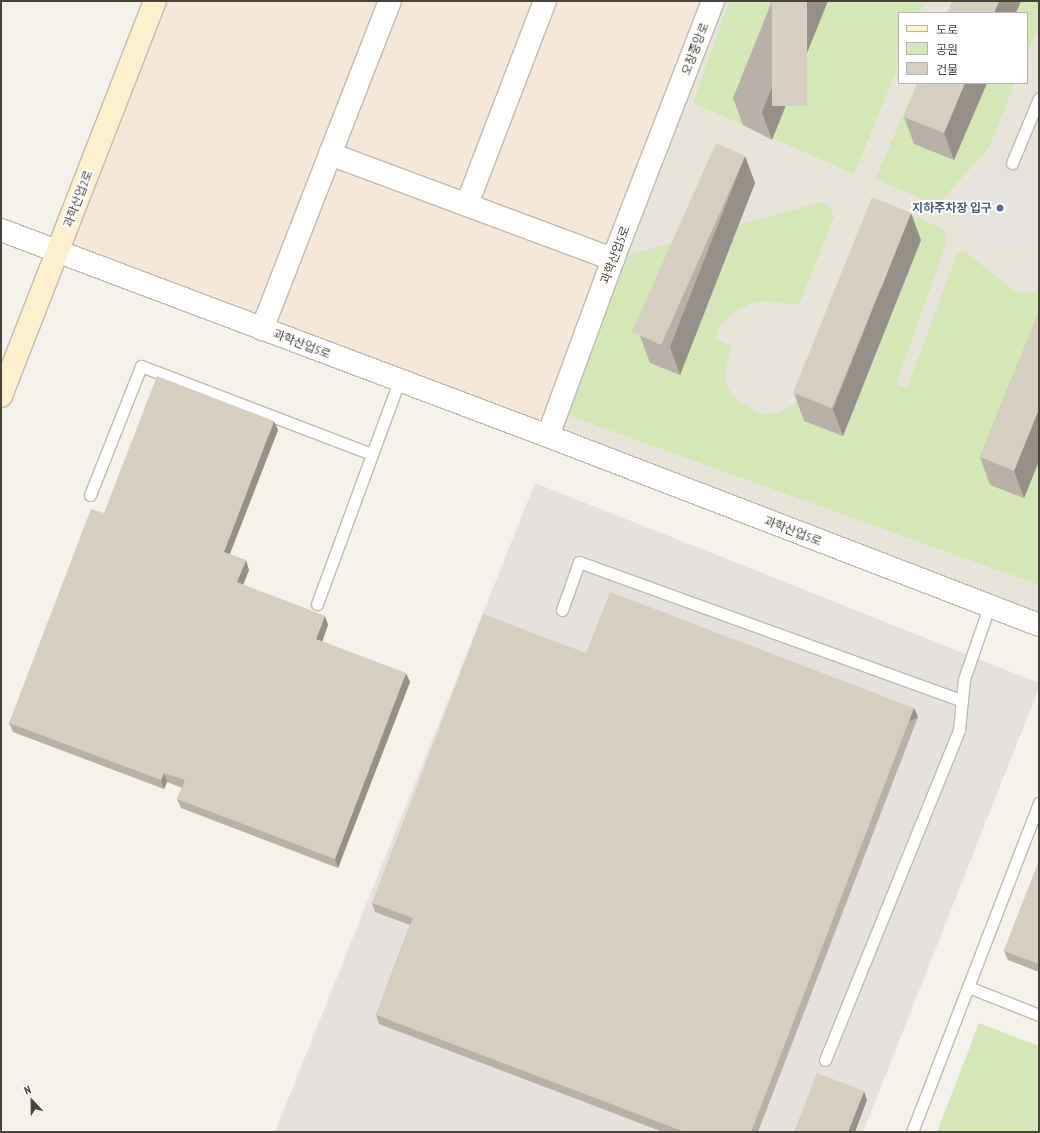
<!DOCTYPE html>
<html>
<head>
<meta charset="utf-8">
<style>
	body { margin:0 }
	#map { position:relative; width:1040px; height:1133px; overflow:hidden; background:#f5f2ec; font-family:"PT Sans Narrow","Noto Sans KR",sans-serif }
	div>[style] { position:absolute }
	.residential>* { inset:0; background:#e9e4da }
	.commercial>* { inset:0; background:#f5e8d9 }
	.industrial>* { inset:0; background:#e5e1dd }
	.green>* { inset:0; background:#d4e7b7 }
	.parking>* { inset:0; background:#e5e2e0 }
	.roads { filter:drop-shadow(1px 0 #c1baaf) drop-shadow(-1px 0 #c1baaf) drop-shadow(0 1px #c1baaf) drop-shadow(0 -1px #c1baaf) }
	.lane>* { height:11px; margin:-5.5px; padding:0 5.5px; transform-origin:5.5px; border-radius:5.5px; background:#fff }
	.street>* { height:22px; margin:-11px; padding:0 11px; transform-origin:11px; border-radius:11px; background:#fff }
	.secondary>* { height:22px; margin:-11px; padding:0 11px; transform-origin:11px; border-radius:11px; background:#fdf0cf }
	.wall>* { inset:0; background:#b9b1a7 }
	.shaded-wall>* { inset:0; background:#969088; transform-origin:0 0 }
	.building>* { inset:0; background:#d7cec2; transform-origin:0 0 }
	.dots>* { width:11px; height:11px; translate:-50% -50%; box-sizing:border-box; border:2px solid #fff; border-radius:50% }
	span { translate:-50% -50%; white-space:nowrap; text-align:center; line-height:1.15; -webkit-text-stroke:4px #fff; paint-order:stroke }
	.street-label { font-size:12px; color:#4a433a }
	.service-label { font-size:12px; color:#4e5e75; font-weight:700 }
	.right { translate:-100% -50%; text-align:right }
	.frame { position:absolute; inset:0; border:2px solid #4a433a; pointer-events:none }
	.legend { position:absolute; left:898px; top:12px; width:130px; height:72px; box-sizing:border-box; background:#fff; border:1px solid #b7b4b0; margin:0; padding:5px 7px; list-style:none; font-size:12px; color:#4a433a }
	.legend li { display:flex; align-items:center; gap:8px; height:20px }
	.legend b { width:20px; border:1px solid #b7b4b0 }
	.north { position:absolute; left:12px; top:1081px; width:40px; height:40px; -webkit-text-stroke:3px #fff; paint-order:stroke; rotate:338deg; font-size:11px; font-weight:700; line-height:16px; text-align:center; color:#4a433a }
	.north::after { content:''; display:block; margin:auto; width:14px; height:18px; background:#4a433a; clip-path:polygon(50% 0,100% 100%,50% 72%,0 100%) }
</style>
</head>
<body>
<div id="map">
	<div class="residential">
		<div style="clip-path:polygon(evenodd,722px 1px,1039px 1px,1039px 617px,775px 515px,562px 429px,623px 264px,686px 101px,722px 1px,899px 13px,1027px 13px,1027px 83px,899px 83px,899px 13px)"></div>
	</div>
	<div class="commercial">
		<div style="clip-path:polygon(153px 1px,714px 1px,548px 436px,58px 252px)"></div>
	</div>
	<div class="industrial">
		<div style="clip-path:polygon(535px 483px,1039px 683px,1039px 688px,863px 1132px,275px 1132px)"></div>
	</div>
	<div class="green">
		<div style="clip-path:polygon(729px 1px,925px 1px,920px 13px,899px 13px,899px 64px,854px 174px,693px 103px)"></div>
		<div style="clip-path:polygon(953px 1px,1039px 1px,1039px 25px,1027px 54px,1027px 13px,948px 13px)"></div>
		<div style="clip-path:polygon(917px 83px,1015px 83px,989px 148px,937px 205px,875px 179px)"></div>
		<div style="clip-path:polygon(822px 202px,830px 208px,834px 217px,799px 305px,766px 301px,751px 304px,733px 312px,720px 325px,715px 339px,732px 346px,726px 366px,726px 384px,736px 400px,762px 414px,777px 413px,795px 404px,887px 205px,942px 228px,946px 235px,946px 244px,896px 384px,907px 388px,956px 256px,959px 252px,964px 251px,1016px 292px,1031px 293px,1039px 289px,1039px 585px,567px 415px,613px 259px)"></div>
		<div style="clip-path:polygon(979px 1023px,1039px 1046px,1039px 1132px,937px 1132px)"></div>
	</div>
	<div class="parking">
		<div style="clip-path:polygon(999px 162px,1012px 163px,1025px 168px,1039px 182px,1039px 228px,1031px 237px,1020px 244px,1006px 247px,991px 246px,978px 239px,967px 228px,962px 215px,961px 200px,965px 186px,973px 174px,986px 166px)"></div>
	</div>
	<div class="roads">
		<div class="lane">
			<div style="left:1012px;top:163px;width:70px;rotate:-67.4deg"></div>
			<div style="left:90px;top:495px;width:139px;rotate:-68.4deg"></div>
			<div style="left:141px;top:366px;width:247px;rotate:20.9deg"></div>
			<div style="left:317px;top:604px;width:238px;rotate:-69.8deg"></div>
			<div style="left:562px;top:610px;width:51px;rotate:-70.5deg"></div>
			<div style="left:579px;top:562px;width:407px;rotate:19.9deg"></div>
			<div style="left:968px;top:987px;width:76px;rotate:21.5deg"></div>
			<div style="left:825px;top:1060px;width:356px;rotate:-67.9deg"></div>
			<div style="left:959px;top:730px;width:51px;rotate:-84.4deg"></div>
			<div style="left:964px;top:679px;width:76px;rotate:-70.9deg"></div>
			<div style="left:912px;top:1132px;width:353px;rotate:-68.9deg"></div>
		</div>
		<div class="street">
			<div style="left:330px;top:154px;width:302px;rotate:20.4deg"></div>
			<div style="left:467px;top:204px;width:217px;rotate:-69deg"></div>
			<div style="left:1px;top:230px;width:585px;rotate:20.64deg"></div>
			<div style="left:548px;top:436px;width:526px;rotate:21.05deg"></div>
			<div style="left:262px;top:329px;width:352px;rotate:-68.7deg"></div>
			<div style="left:548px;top:436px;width:189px;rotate:-69.8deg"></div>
			<div style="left:613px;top:259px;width:277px;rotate:-68.8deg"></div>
		</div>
		<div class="secondary">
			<div style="left:1px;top:396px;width:424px;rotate:-68.7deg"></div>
		</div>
	</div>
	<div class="wall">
		<div style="clip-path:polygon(772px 1px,772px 140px,743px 125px,733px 98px)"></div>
		<div style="clip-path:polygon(918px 83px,987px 83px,954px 160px,914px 144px,904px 117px)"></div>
		<div style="clip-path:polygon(745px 156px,755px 183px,680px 375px,650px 363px,640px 336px)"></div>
		<div style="clip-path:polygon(921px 240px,843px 436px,804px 421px,794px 393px)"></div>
		<div style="clip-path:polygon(1039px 312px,1039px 461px,1024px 498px,990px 485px,980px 457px)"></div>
		<div style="clip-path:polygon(278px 430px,230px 554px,249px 570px,243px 585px,325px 616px,328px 625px,322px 641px,410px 682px,338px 868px,181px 808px,177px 799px,182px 788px,167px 782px,164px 789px,13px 732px,9px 723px,104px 513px)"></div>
		<div style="clip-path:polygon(586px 653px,914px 708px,918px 717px,758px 1132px,663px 1132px,379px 1024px,376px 1015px,410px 925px,375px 912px,372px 903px)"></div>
		<div style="clip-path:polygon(1039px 861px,1039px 972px,1008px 960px,1004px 951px)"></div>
	</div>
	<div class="shaded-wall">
		<div style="clip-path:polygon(807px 1px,828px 1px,772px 140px,762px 112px)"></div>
		<div style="clip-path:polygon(999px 1px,1021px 1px,1016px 13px,994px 13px)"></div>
		<div style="clip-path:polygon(965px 83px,987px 83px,954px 160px,944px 133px)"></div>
		<div style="clip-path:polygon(745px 156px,755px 183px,680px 375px,670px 347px)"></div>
		<div style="clip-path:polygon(911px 213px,921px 240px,843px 436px,833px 409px)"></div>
		<div style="clip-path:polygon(1039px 409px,1039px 461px,1024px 498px,1014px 471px)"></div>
		<div style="clip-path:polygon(274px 421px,278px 430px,227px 561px,224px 552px)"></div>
		<div style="clip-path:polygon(246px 560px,249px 570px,240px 592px,237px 582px)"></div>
		<div style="clip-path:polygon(325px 616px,328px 625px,320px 648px,316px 639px)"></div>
		<div style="clip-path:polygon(406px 673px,410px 682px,338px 868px,335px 859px)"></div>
		<div style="left:914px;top:708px;width:10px;height:454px;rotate:66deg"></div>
		<div style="clip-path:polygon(164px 773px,167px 782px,164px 789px,161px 780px)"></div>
		<div style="clip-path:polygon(864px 1091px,867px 1100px,855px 1132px,848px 1132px)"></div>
	</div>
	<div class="building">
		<div style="left:772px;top:1px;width:35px;height:105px"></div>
		<div style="clip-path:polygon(952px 1px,999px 1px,994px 13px,947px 13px)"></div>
		<div style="clip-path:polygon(918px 83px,965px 83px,944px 133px,904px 117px)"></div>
		<div style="left:716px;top:143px;width:32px;height:207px;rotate:24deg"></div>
		<div style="left:872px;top:197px;width:42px;height:211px;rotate:22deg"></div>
		<div style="clip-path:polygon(1039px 312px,1039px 409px,1014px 471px,980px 457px)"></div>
		<div style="clip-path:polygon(157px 376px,274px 421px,224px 552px,246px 560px,237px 582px,325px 616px,316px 639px,406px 673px,335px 859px,177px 799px,185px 780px,164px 773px,161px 780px,9px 723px,91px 509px,104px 513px)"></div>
		<div style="clip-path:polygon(610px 592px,914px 708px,751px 1132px,685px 1132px,376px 1015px,413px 918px,372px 903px,483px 614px,586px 653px)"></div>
		<div style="clip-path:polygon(1039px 861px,1039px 964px,1004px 951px)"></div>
		<div style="clip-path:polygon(817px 1073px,864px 1091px,848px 1132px,794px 1132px)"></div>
	</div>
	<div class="dots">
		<div style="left:1000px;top:208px;background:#5c6f8a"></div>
	</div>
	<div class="street-label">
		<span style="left:695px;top:49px;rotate:-69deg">오창중앙로</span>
		<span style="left:78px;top:199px;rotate:-69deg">과학산업2로</span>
		<span style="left:615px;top:255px;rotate:-69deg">과학산업5로</span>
		<span style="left:302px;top:344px;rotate:21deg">과학산업5로</span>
		<span style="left:793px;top:531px;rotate:21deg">과학산업5로</span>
	</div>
	<div class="service-label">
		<span class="right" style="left:992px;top:208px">지하주차장 입구</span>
	</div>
	<div class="frame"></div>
	<ul class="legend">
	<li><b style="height:5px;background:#fdf0cf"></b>도로</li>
	<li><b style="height:11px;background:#d4e7b7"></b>공원</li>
	<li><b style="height:11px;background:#d7cec2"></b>건물</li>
	</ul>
	<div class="north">N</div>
</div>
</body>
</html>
